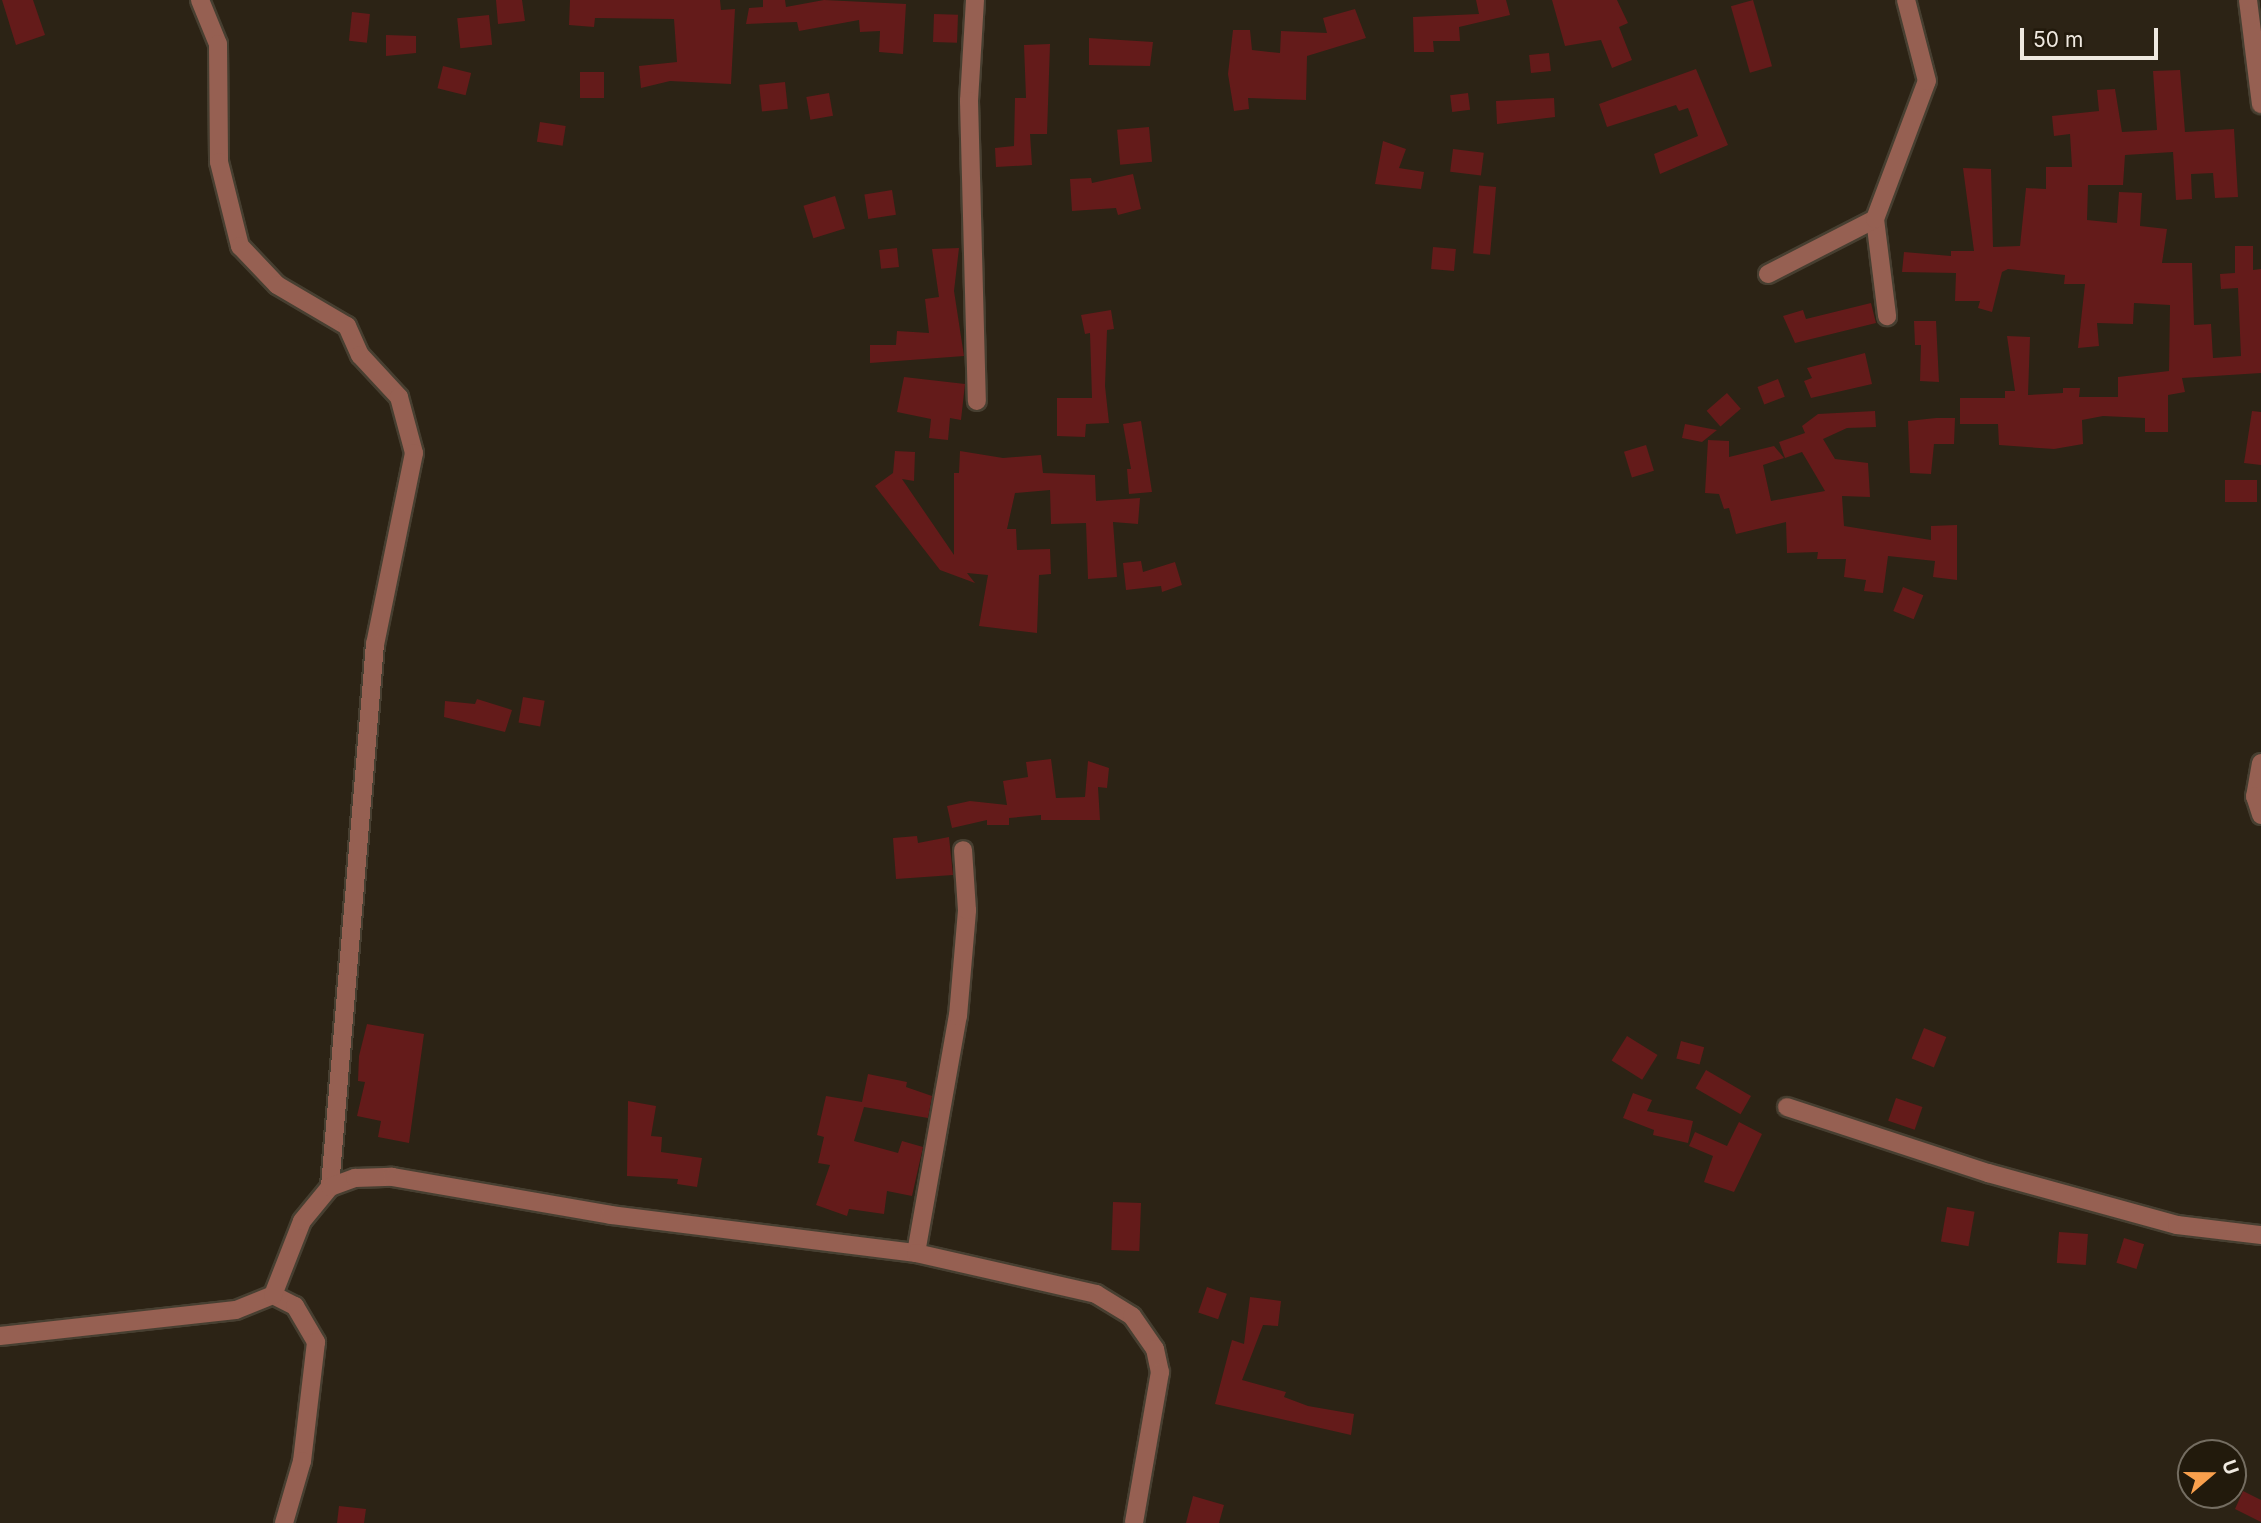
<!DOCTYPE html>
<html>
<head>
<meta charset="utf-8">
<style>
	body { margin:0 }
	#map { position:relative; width:2261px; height:1523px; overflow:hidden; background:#2c2315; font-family:Inter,sans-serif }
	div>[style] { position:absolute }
	.building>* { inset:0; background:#641b1a; transform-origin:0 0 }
	.roads { filter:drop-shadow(2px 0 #473f31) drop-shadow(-2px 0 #473f31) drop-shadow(0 2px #473f31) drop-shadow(0 -2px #473f31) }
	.minor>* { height:18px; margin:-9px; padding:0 9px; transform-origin:9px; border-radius:9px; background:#966052 }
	span { translate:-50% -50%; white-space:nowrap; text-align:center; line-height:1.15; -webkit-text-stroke:5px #221a0c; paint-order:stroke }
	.north { position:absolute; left:2177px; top:1439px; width:70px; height:70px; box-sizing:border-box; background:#221a0c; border:2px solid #746d61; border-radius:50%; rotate:70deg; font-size:19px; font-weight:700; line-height:28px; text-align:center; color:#efe9e0 }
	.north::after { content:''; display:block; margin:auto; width:24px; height:32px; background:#f9a04d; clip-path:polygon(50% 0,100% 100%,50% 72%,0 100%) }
	.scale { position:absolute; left:2020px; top:28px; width:138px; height:32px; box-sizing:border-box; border:4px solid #efe9e0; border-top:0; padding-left:9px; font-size:21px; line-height:24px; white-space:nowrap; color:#efe9e0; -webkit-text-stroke:5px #221a0c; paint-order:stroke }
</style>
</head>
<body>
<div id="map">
	<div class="building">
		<div style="clip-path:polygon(2px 0,33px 0,45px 35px,16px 45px)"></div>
		<div style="clip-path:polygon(496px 0,522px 0,525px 21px,498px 24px)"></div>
		<div style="clip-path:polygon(570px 0,720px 0,721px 10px,735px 9px,731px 84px,670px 81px,641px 88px,639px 66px,677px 62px,674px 19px,595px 18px,594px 27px,569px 25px)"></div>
		<div style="clip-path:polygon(763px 0,785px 0,786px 7px,824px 0,906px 4px,903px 54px,879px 52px,880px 31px,860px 32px,859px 20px,799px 31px,797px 22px,746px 24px,749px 8px,763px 7px)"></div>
		<div style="clip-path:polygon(1476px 0,1506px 0,1510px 15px,1459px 27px,1460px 41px,1433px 41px,1434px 52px,1414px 52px,1413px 17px,1479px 14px)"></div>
		<div style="clip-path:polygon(1552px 0,1617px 0,1628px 23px,1619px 27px,1632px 60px,1612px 68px,1601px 40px,1565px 46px)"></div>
		<div style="left:1753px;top:0;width:69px;height:23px;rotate:74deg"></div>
		<div style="clip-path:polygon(1355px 9px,1366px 38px,1307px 56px,1306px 100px,1248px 98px,1249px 109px,1234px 111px,1228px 74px,1233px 30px,1250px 30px,1252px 50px,1280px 53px,1281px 31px,1327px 33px,1323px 18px)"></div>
		<div style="left:352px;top:12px;width:18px;height:29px;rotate:6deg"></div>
		<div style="left:934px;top:14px;width:24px;height:28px;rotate:2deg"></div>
		<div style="left:489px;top:15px;width:30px;height:32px;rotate:84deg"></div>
		<div style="clip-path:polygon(386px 35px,416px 36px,416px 53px,386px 56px)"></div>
		<div style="clip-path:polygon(1089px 38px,1153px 42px,1150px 66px,1089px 65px)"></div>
		<div style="clip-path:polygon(1050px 44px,1047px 134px,1030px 134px,1032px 165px,996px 167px,995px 148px,1014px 146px,1015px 98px,1026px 98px,1024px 45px)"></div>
		<div style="left:1549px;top:53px;width:18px;height:20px;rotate:84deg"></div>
		<div style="left:443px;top:66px;width:29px;height:23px;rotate:14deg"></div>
		<div style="clip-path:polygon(1696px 69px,1728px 145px,1660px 174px,1654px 154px,1698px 136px,1688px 108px,1679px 111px,1676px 105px,1607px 127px,1599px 104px)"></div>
		<div style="clip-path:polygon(2180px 70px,2185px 132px,2234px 129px,2238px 197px,2215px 198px,2213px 173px,2191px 174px,2192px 199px,2176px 200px,2173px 152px,2125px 155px,2123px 185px,2088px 185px,2087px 220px,2117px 223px,2119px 192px,2142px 193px,2140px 226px,2167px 229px,2162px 263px,2192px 263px,2194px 325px,2211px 324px,2213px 358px,2241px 356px,2238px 288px,2221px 289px,2220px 274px,2235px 273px,2235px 246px,2253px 246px,2253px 270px,2261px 269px,2261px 373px,2182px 378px,2185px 392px,2168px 395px,2168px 432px,2145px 432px,2145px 418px,2103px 416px,2082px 420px,2083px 444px,2054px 449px,1999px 445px,1998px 424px,1960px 424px,1960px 398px,2005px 398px,2005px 391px,2015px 391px,2007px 336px,2030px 337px,2028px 395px,2063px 393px,2063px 388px,2080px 388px,2079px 397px,2118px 397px,2118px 377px,2169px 371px,2170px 305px,2134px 303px,2133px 324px,2097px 323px,2099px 346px,2078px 348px,2085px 284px,2064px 284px,2065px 275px,2008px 269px,2002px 272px,1992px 312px,1978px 308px,1980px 301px,1955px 301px,1956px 273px,1902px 272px,1904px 252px,1951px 256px,1951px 251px,1974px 251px,1963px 168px,1991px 169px,1993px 247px,2020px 246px,2026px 188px,2046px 189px,2046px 167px,2072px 167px,2070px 134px,2054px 136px,2052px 116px,2099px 111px,2097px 90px,2115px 89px,2122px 132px,2157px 130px,2153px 71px)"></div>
		<div style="left:604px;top:72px;width:26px;height:24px;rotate:90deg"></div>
		<div style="left:785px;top:82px;width:27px;height:26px;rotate:84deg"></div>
		<div style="left:829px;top:93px;width:23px;height:23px;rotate:80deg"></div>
		<div style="left:1468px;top:93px;width:17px;height:18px;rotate:83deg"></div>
		<div style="clip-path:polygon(1554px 98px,1555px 117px,1497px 124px,1496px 101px)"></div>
		<div style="left:540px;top:122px;width:26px;height:20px;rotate:9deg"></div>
		<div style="left:1149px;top:127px;width:35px;height:32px;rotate:85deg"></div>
		<div style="clip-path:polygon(1383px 141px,1406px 149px,1399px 168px,1424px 172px,1421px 189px,1375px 184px)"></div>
		<div style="left:1453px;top:149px;width:31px;height:23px;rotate:7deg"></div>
		<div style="clip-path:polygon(1133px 174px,1141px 209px,1118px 215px,1116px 208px,1072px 211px,1070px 179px,1091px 178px,1092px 183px)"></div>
		<div style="left:1496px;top:187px;width:68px;height:17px;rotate:95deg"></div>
		<div style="left:892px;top:190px;width:25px;height:28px;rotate:81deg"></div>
		<div style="left:835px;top:196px;width:34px;height:33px;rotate:73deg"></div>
		<div style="left:1433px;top:247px;width:23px;height:22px;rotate:5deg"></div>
		<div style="left:897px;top:248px;width:19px;height:18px;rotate:84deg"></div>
		<div style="clip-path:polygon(959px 248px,954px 291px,964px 356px,870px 363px,870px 345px,896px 345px,897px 331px,929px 333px,925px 299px,939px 297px,932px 249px)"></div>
		<div style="clip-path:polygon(1871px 303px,1876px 323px,1795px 343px,1783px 316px,1803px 310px,1806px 319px)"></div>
		<div style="clip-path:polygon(1111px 310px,1114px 329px,1107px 330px,1105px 386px,1109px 423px,1086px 424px,1085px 437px,1057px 436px,1057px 398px,1092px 398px,1090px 333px,1085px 334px,1081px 315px)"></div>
		<div style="clip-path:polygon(1914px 321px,1936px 321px,1939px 382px,1920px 381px,1921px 345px,1915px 345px)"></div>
		<div style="clip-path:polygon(1865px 353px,1872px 384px,1811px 398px,1804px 381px,1812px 378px,1807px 368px)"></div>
		<div style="clip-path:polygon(904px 377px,965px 384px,961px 420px,950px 418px,948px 440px,929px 438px,931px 419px,897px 412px)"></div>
		<div style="left:1778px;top:379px;width:19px;height:22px;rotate:69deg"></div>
		<div style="left:1727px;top:393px;width:21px;height:27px;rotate:49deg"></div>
		<div style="clip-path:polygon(1875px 411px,1876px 427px,1847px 428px,1823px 439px,1835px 459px,1868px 463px,1870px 497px,1842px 496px,1844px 526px,1931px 540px,1931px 526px,1957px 525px,1957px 580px,1933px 577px,1935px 561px,1888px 556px,1883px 593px,1864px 591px,1866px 580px,1844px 577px,1846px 559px,1817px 559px,1818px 552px,1787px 553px,1786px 522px,1736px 534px,1729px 508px,1724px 509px,1719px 494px,1705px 493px,1708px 440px,1729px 441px,1729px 457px,1774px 446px,1784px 458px,1763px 465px,1771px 501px,1825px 491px,1802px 452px,1785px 458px,1779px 442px,1805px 433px,1802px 426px,1818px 414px)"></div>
		<div style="clip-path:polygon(2252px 411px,2261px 412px,2261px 465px,2244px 463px)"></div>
		<div style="clip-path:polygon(1936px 418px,1955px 418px,1954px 444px,1934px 444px,1931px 474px,1910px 473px,1908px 421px)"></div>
		<div style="clip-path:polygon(1141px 421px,1152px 492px,1129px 494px,1127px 469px,1131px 469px,1123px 424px)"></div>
		<div style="clip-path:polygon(1685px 424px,1717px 430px,1702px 442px,1682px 438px)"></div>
		<div style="left:1646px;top:445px;width:27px;height:23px;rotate:73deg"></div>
		<div style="clip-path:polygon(895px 451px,915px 452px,914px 481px,902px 479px,954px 555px,954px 473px,959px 473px,960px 451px,1003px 458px,1041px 455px,1043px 473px,1095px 475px,1096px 501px,1140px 498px,1138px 524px,1113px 522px,1117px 577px,1088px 579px,1086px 523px,1051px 524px,1050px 490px,1015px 493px,1007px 529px,1016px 529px,1017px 550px,1050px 549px,1051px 574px,1039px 575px,1037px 633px,979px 626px,988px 575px,967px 573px,975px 583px,940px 570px,875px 486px,893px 473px)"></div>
		<div style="left:2225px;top:480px;width:32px;height:22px"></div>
		<div style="clip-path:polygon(1141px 561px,1143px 572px,1175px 562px,1182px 585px,1162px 592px,1161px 586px,1126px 590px,1123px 563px)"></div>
		<div style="left:1903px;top:587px;width:22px;height:26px;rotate:22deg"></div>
		<div style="left:523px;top:697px;width:22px;height:26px;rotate:10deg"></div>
		<div style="clip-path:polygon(477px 699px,512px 710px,505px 732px,444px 717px,445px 701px,475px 704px)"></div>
		<div style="clip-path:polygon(1051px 759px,1056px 798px,1085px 797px,1088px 761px,1109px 768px,1107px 788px,1098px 787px,1100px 820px,1041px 820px,1041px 815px,1009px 818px,1009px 825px,987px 825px,987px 820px,952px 828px,947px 806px,970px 801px,1007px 805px,1003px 781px,1028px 777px,1026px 762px)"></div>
		<div style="clip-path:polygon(917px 836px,918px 843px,949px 837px,953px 875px,896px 879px,893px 838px)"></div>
		<div style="clip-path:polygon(367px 1024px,424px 1034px,409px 1143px,378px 1137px,381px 1121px,357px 1116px,365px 1082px,358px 1081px,359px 1056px)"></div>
		<div style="left:1924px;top:1028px;width:24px;height:33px;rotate:22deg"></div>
		<div style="left:1627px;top:1036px;width:36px;height:29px;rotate:32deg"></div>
		<div style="left:1681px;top:1041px;width:24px;height:18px;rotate:15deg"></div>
		<div style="left:1706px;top:1070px;width:52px;height:21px;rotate:30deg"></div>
		<div style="clip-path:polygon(868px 1074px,907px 1082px,906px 1087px,932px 1096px,928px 1118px,864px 1107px,854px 1141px,898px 1153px,902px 1141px,923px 1147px,912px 1196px,887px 1191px,884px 1214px,849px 1209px,847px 1216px,816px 1205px,830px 1165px,818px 1163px,824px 1137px,817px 1135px,826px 1096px,862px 1102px)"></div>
		<div style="clip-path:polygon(1633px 1093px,1652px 1100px,1647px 1111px,1693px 1121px,1688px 1143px,1653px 1135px,1654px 1130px,1623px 1118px)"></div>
		<div style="left:1896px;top:1098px;width:28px;height:24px;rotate:19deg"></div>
		<div style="clip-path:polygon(628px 1101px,656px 1106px,651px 1136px,662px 1137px,661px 1152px,702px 1158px,697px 1187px,677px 1184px,678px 1179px,627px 1176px)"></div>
		<div style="clip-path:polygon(1739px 1122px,1762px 1134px,1734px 1192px,1704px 1182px,1713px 1156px,1689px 1146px,1695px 1132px,1727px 1146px)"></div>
		<div style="left:1113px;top:1202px;width:28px;height:48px;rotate:2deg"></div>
		<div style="left:1947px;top:1207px;width:28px;height:35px;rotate:10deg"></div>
		<div style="left:2059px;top:1232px;width:29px;height:31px;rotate:4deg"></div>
		<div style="left:2124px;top:1238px;width:21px;height:26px;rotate:17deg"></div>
		<div style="left:1207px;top:1287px;width:21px;height:27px;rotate:19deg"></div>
		<div style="clip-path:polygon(1250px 1297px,1281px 1301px,1278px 1326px,1263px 1325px,1242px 1380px,1286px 1392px,1284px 1397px,1308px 1406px,1354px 1414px,1351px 1435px,1215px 1404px,1232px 1340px,1244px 1344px)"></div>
		<div style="clip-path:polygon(2243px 1491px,2261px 1500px,2261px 1522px,2235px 1509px)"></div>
		<div style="clip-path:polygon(1193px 1496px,1224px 1505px,1219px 1523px,1186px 1523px)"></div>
		<div style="clip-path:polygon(339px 1506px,366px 1509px,364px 1523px,337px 1523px)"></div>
	</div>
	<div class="roads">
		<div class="minor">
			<div style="left:200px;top:0;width:48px;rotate:67.8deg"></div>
			<div style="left:218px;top:44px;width:118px;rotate:89.5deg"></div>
			<div style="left:219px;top:162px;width:87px;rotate:76deg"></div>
			<div style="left:240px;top:246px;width:54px;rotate:46.5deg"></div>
			<div style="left:277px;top:285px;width:81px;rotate:30.4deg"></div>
			<div style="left:347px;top:326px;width:32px;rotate:66deg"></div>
			<div style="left:360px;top:355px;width:57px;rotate:47.1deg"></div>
			<div style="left:399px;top:397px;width:58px;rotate:75deg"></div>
			<div style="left:414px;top:453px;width:195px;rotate:101.5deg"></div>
			<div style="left:375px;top:644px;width:545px;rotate:94.74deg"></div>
			<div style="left:975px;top:0;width:101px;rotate:93.4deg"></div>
			<div style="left:969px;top:101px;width:300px;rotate:88.5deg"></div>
			<div style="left:2248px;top:0;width:105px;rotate:82.9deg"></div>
			<div style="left:1875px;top:219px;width:98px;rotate:82.9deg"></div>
			<div style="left:1768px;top:274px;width:120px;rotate:-27.2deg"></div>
			<div style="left:1875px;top:219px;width:147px;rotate:-69.4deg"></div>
			<div style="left:1927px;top:81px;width:84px;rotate:-104.5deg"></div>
			<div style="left:2261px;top:763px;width:34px;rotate:100deg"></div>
			<div style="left:2255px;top:796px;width:20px;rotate:72deg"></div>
			<div style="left:1787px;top:1107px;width:212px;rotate:18.2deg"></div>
			<div style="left:1988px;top:1173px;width:196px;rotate:15.4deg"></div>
			<div style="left:2177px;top:1225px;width:85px;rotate:6.8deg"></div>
			<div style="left:916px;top:1253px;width:241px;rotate:-80deg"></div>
			<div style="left:958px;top:1016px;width:106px;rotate:-85.1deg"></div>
			<div style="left:967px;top:910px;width:60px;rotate:-93.8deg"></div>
			<div style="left:273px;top:1295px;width:25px;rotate:27deg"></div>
			<div style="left:295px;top:1306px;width:42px;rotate:59.7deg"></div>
			<div style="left:316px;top:1342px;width:120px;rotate:96.7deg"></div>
			<div style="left:302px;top:1461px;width:65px;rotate:106.2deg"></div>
			<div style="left:0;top:1336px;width:237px;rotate:-6.3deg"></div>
			<div style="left:236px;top:1310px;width:40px;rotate:-22deg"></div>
			<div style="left:273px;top:1295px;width:79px;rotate:-68.6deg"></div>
			<div style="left:302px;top:1221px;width:44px;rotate:-50.5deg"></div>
			<div style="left:330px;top:1187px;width:27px;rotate:-20deg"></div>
			<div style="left:355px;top:1178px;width:37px;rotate:-2deg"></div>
			<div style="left:392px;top:1177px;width:222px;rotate:9.8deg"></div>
			<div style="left:611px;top:1215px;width:307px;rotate:7.1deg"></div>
			<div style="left:916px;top:1253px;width:185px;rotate:12.8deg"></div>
			<div style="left:1096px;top:1294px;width:42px;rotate:31.4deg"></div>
			<div style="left:1132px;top:1316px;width:40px;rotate:55.1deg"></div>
			<div style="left:1155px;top:1349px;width:24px;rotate:78deg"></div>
			<div style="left:1160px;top:1372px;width:153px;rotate:99.8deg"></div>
		</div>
	</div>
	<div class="north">U</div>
	<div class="scale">50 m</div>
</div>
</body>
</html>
